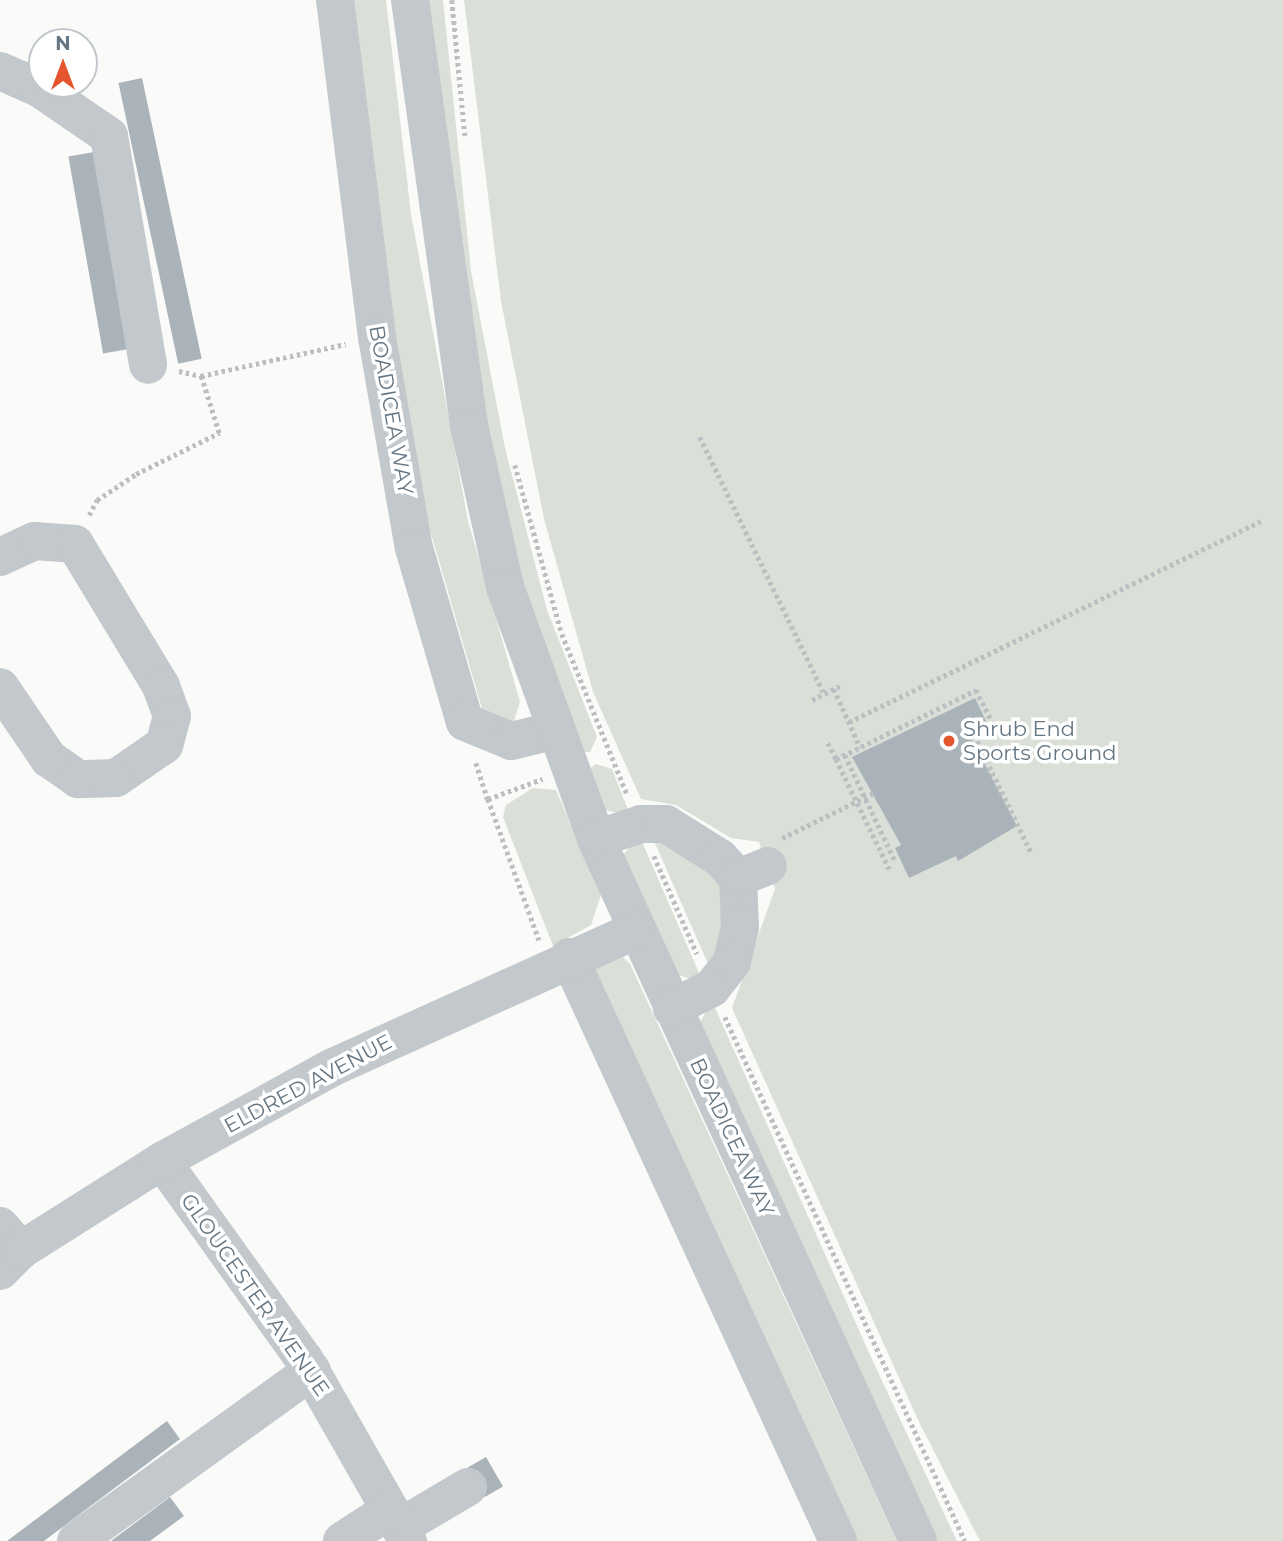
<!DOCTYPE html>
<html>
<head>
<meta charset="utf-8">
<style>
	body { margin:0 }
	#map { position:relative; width:1283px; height:1541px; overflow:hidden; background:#fafaf8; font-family:Montserrat,sans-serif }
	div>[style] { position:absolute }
	.green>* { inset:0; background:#dadfd7 }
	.building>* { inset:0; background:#aab3b9; transform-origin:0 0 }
	.path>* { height:4.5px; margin-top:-2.25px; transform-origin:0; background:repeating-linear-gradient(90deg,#bbbfc2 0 3.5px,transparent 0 7px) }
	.minor>* { height:38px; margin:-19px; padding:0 19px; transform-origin:19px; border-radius:19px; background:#c3c8cc }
	.dots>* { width:19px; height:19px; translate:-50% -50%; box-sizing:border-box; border:4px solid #fff; border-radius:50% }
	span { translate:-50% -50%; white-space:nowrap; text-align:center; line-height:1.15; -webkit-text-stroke:7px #fff; paint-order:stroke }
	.street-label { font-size:21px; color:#657683 }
	.poi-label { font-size:21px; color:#657683 }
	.left { translate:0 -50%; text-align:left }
	.north { position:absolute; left:28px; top:28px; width:70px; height:70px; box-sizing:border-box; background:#fff; border:2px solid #c1c8cd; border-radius:50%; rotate:0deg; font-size:19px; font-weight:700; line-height:28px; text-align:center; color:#657683 }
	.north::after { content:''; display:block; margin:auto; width:24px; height:32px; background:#e4572e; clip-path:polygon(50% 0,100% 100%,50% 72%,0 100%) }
</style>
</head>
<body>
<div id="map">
	<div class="green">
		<div style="clip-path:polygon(350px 0,386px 0,411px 214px,468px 521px,520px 702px,513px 724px,483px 712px,430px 530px,388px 318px)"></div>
		<div style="clip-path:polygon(425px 0,443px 0,471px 271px,505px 448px,547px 610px,597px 737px,590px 752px,579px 752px,535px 633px,485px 436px)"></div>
		<div style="clip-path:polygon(464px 0,1283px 0,1283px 1541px,980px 1541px,919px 1422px,732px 1008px,775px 889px,759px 842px,731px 838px,676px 805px,641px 799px,593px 692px,544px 519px,501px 301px)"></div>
		<div style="clip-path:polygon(596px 764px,612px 769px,630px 815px,604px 810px,586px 771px)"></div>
		<div style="clip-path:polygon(533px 788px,556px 790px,601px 895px,591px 925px,553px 946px,503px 817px,506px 805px)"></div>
		<div style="clip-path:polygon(650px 832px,728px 885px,713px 975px)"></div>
		<div style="clip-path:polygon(639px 835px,703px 982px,674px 974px,623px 855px)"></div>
		<div style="clip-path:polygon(623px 957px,630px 964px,897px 1541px,847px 1541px,594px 969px)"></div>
		<div style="clip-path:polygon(712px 1001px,870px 1355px,957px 1541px,932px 1541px,698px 1026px)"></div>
	</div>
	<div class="building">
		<div style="left:142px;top:78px;width:287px;height:24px;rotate:78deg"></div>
		<div style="left:94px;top:152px;width:200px;height:26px;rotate:80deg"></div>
		<div style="clip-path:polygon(975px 698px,988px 725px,969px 734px,1017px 826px,958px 861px,956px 856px,909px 878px,895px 848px,901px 845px,852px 757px)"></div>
		<div style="clip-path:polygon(167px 1421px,180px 1439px,44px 1541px,7px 1541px)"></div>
		<div style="left:486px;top:1457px;width:34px;height:21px;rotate:60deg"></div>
		<div style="clip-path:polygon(170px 1497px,184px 1516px,150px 1541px,111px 1541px)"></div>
	</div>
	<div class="path">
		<div style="left:452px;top:0;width:136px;rotate:84.5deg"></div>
		<div style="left:179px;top:371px;width:23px;rotate:13deg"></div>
		<div style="left:201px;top:376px;width:148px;rotate:-12.5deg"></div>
		<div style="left:700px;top:437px;width:285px;rotate:64.2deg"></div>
		<div style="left:515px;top:465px;width:175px;rotate:74.5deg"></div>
		<div style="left:562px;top:634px;width:173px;rotate:67.9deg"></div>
		<div style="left:89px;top:515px;width:17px;rotate:-62deg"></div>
		<div style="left:97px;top:500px;width:47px;rotate:-33.7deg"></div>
		<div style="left:136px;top:474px;width:93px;rotate:-26.3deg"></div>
		<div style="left:219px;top:433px;width:60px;rotate:-107.5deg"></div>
		<div style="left:834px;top:689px;width:64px;rotate:65.9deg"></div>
		<div style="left:812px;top:700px;width:31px;rotate:-27deg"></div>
		<div style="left:849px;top:722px;width:458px;rotate:-26deg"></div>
		<div style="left:828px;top:743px;width:18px;rotate:63deg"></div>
		<div style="left:836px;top:759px;width:156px;rotate:-26.2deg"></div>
		<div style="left:976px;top:690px;width:39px;rotate:63deg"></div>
		<div style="left:994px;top:725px;width:22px;rotate:153deg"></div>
		<div style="left:974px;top:735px;width:132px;rotate:64deg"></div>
		<div style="left:845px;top:755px;width:117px;rotate:64.7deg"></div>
		<div style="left:836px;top:759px;width:123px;rotate:64.1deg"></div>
		<div style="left:476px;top:763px;width:38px;rotate:72deg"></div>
		<div style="left:488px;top:799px;width:58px;rotate:-20.3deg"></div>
		<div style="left:488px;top:799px;width:150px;rotate:70.1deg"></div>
		<div style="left:782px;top:838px;width:105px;rotate:-26.1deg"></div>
		<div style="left:654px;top:856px;width:107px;rotate:66.3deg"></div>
		<div style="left:725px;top:1017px;width:576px;rotate:65.39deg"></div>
	</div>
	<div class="minor">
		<div style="left:335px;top:0;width:340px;rotate:82.9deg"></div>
		<div style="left:377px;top:337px;width:214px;rotate:80.1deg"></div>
		<div style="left:414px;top:548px;width:181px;rotate:73.7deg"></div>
		<div style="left:465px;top:722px;width:50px;rotate:22.4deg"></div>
		<div style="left:511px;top:741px;width:43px;rotate:-13.4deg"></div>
		<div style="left:410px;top:0;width:434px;rotate:82.1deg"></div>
		<div style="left:470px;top:430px;width:161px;rotate:77.4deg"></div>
		<div style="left:505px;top:587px;width:268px;rotate:70.1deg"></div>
		<div style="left:596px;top:839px;width:772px;rotate:65.36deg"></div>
		<div style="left:0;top:71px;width:43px;rotate:23.6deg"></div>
		<div style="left:39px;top:88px;width:85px;rotate:34.4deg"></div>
		<div style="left:109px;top:136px;width:232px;rotate:80.3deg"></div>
		<div style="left:0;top:557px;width:38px;rotate:-25deg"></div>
		<div style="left:35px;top:541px;width:40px;rotate:4.3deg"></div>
		<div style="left:75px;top:544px;width:166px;rotate:58.8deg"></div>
		<div style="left:161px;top:686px;width:32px;rotate:70deg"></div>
		<div style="left:172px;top:716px;width:30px;rotate:105deg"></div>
		<div style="left:164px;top:745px;width:58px;rotate:145.5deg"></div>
		<div style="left:116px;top:778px;width:38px;rotate:178deg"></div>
		<div style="left:78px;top:779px;width:35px;rotate:-145deg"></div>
		<div style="left:49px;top:759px;width:87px;rotate:-124.2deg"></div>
		<div style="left:596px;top:839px;width:47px;rotate:-18.4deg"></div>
		<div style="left:641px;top:824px;width:25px"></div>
		<div style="left:666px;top:824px;width:64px;rotate:32.2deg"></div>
		<div style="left:720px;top:858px;width:27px;rotate:48deg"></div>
		<div style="left:738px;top:878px;width:49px;rotate:87.7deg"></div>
		<div style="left:740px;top:927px;width:36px;rotate:103deg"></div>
		<div style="left:732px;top:962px;width:33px;rotate:128deg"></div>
		<div style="left:712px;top:988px;width:45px;rotate:153.4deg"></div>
		<div style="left:738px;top:878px;width:32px;rotate:-22deg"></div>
		<div style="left:569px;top:957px;width:643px;rotate:65.27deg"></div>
		<div style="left:162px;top:1161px;width:244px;rotate:54.4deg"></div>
		<div style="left:304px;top:1359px;width:210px;rotate:60.3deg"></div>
		<div style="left:0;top:1226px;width:32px;rotate:49deg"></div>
		<div style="left:0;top:1271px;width:30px;rotate:-45deg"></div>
		<div style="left:21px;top:1250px;width:167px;rotate:-32.3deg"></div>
		<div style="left:162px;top:1161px;width:193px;rotate:-28.8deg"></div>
		<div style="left:331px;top:1068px;width:335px;rotate:-24.3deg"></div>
		<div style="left:400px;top:1527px;width:79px;rotate:-30.5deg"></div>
		<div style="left:76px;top:1541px;width:291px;rotate:-35.8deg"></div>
		<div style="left:342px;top:1541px;width:57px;rotate:-32.9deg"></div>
	</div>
	<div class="dots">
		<div style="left:949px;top:741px;background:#e4572e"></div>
	</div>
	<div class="street-label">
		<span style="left:391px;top:410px;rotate:80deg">BOADICEA WAY</span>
		<span style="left:308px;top:1084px;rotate:-28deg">ELDRED AVENUE</span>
		<span style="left:732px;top:1137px;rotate:65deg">BOADICEA WAY</span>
		<span style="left:255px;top:1295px;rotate:55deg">GLOUCESTER AVENUE</span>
	</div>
	<div class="poi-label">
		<span class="left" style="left:963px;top:741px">Shrub End<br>Sports Ground</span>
	</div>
	<div class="north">N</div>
</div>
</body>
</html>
